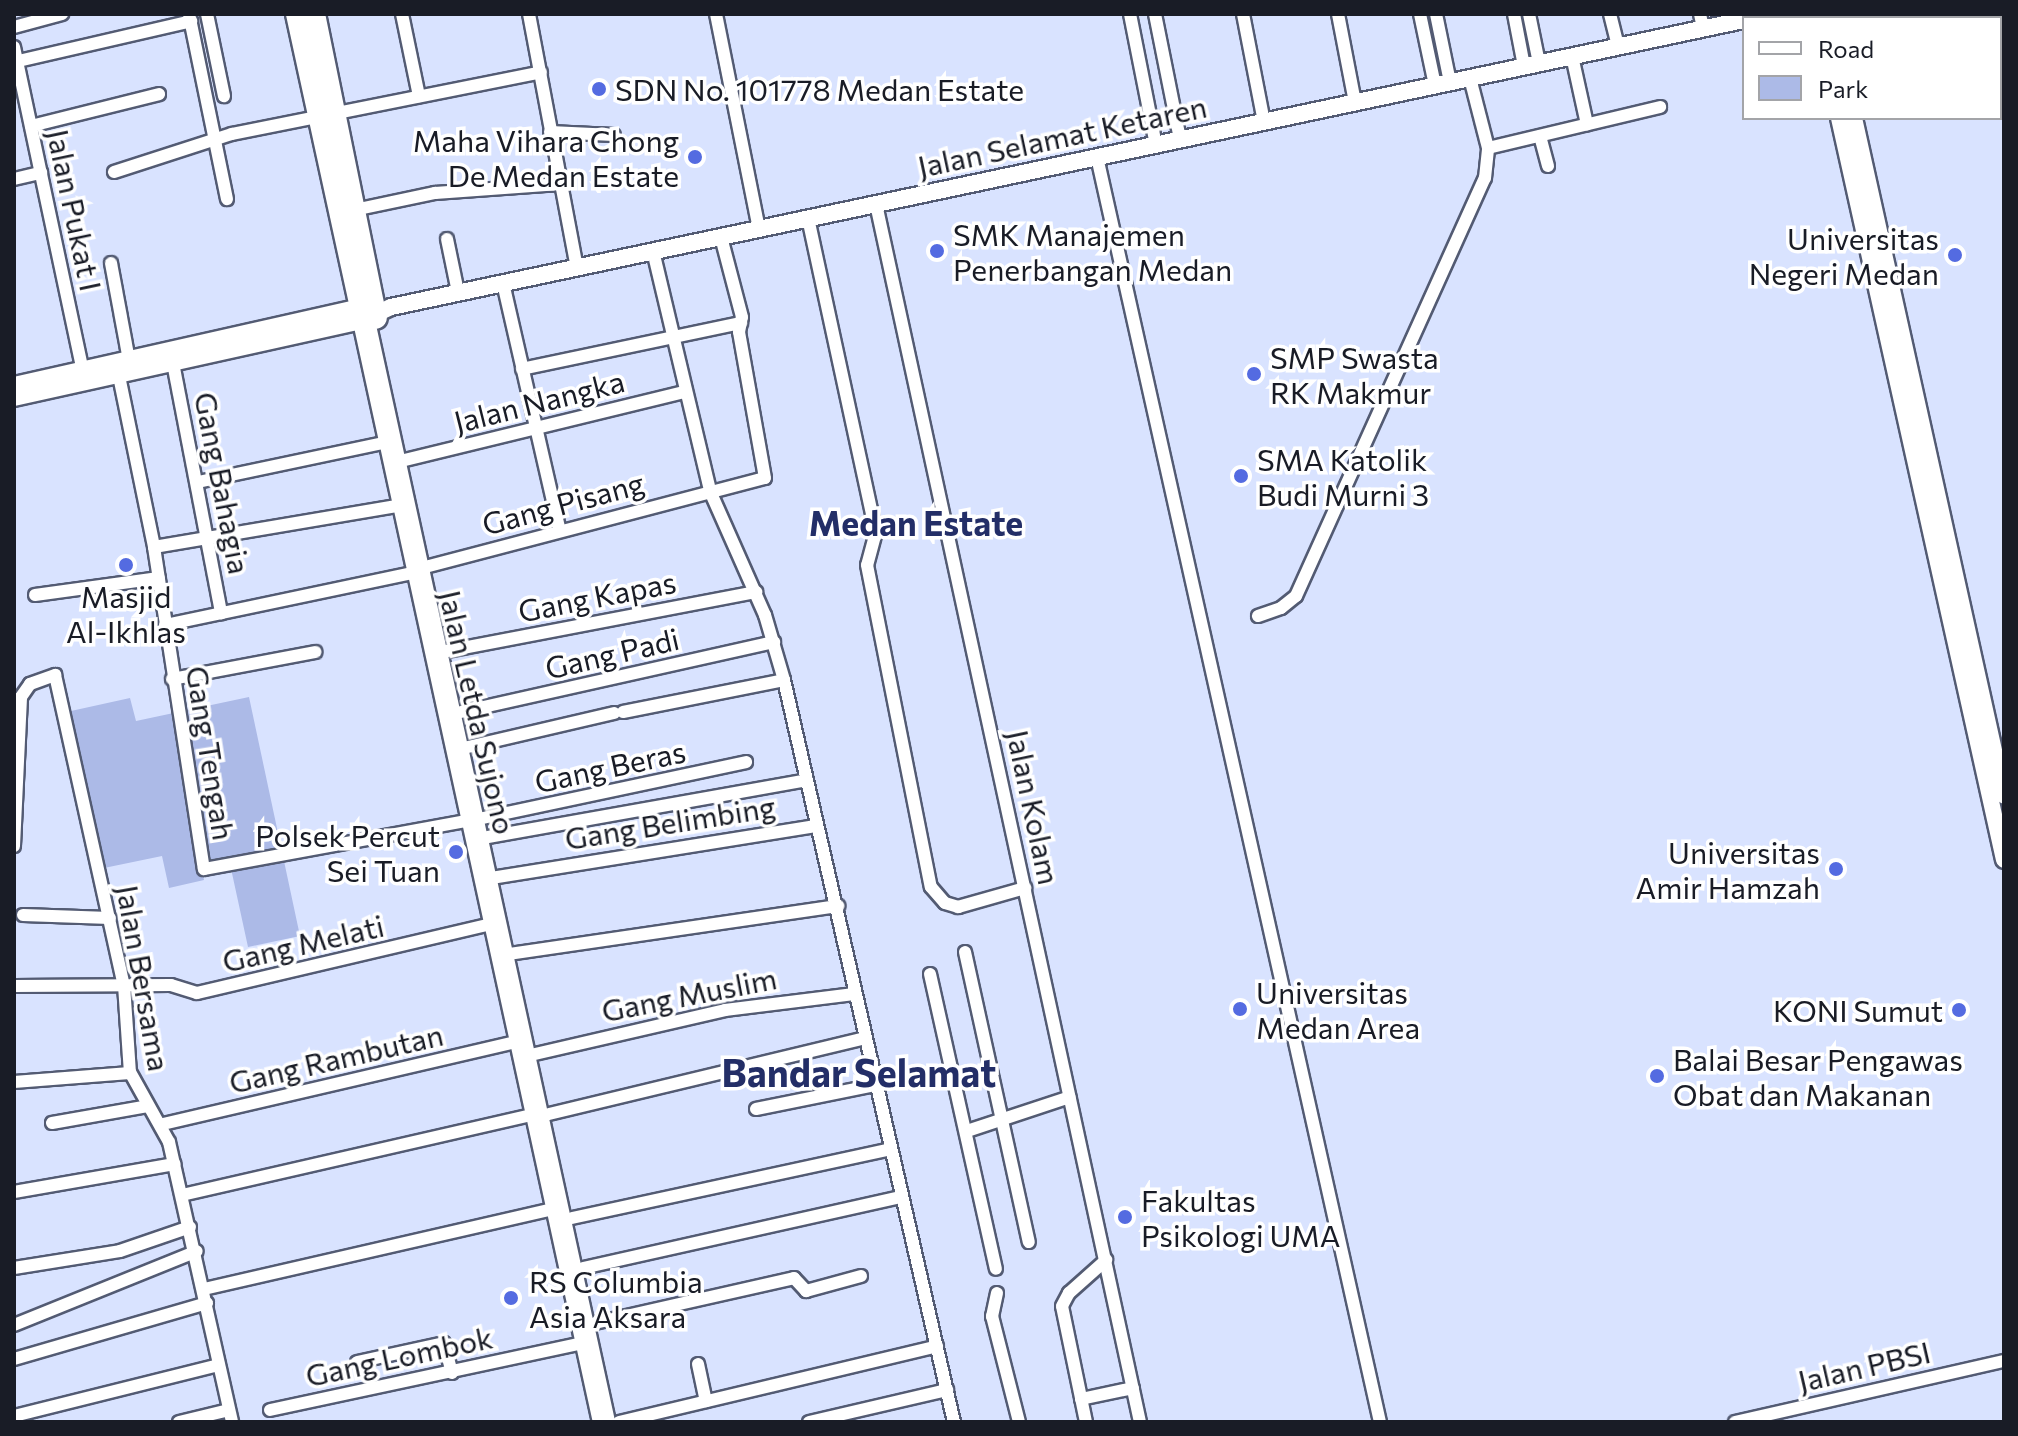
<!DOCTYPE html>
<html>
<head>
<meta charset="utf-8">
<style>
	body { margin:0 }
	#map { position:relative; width:2018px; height:1436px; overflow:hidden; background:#d9e3ff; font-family:Commissioner,sans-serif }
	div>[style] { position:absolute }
	.green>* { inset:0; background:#acbae7 }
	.roads { filter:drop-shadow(2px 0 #535b73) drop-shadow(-2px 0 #535b73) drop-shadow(0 2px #535b73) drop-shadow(0 -2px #535b73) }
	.street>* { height:12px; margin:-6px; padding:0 6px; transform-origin:6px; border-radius:6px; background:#fff }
	.secondary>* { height:16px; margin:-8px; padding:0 8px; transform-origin:8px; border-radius:8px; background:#fff }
	.highway>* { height:22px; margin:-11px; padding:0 11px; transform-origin:11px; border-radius:11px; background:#fff }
	.dots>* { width:22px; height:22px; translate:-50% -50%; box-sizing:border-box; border:4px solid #fff; border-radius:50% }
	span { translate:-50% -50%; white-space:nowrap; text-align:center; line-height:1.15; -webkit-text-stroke:7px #fff; paint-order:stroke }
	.poi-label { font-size:30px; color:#191c26 }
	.left { translate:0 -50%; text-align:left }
	.right { translate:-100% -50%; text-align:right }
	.street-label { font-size:30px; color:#191c26 }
	.quarter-label { font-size:34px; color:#232e67; font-weight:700 }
	.district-label { font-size:38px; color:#232e67; font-weight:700 }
	.frame { position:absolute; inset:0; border:16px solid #191c26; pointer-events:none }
	.legend { position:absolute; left:1742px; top:16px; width:260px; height:104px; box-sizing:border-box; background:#fff; border:2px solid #a3a4a8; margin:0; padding:10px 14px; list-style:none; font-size:24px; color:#191c26 }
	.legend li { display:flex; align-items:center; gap:16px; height:40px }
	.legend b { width:40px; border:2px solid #a3a4a8 }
</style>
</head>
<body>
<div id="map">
	<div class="green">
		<div style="clip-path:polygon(249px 697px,300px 936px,248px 947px,230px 864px,202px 871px,204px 880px,169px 888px,162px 856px,104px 868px,71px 711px,130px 698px,136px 721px)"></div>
	</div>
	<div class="roads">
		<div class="street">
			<div style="left:189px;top:14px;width:189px;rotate:78.4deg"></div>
			<div style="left:207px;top:14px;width:84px;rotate:78.3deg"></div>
			<div style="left:402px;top:14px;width:84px;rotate:78.3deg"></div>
			<div style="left:529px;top:14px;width:258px;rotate:79.3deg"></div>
			<div style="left:716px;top:14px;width:219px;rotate:78.7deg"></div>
			<div style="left:1130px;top:14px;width:134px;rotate:78.8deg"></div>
			<div style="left:1155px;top:14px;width:127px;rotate:78.7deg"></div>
			<div style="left:1243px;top:14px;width:110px;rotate:79deg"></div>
			<div style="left:1338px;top:14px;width:90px;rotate:79.1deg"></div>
			<div style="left:1420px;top:14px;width:73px;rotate:78.1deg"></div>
			<div style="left:1436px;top:14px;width:69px;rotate:78.4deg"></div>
			<div style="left:1514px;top:14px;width:53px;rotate:79.1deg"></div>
			<div style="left:1529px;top:14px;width:50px;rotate:78.5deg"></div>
			<div style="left:1610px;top:14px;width:33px;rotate:76deg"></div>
			<div style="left:1700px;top:14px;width:14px;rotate:78deg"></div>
			<div style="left:14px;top:27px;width:50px;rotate:-15.2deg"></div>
			<div style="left:14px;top:47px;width:336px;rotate:78deg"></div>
			<div style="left:1572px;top:56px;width:70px;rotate:77.6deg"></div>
			<div style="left:14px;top:62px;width:182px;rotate:-13deg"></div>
			<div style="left:31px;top:126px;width:132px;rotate:-14deg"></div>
			<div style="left:550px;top:132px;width:64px;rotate:2.7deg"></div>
			<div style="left:1540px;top:136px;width:31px;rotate:75deg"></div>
			<div style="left:1488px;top:148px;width:177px;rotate:-13.4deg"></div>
			<div style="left:1097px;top:157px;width:1296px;rotate:77.39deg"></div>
			<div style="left:114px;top:172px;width:124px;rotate:-17.9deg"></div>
			<div style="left:232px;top:134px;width:315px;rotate:-11.3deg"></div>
			<div style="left:14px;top:179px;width:28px;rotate:-13deg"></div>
			<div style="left:876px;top:204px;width:1246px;rotate:77.77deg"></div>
			<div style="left:354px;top:210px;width:83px;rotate:-11.9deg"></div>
			<div style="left:435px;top:193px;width:125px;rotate:-4.1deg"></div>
			<div style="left:808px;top:218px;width:321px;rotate:77.8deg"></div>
			<div style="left:876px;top:532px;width:34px;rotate:105deg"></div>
			<div style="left:867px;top:565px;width:328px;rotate:78.8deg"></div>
			<div style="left:931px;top:887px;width:21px;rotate:49deg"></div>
			<div style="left:945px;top:903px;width:14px;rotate:17deg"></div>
			<div style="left:958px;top:907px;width:70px;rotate:-15.8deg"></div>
			<div style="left:447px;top:239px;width:54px;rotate:78.3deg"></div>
			<div style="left:653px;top:251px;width:247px;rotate:76.6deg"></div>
			<div style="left:710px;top:491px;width:136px;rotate:66.1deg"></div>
			<div style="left:765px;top:615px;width:68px;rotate:73.7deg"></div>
			<div style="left:784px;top:680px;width:761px;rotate:77.1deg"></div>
			<div style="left:111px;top:263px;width:99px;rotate:79.5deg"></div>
			<div style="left:503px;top:283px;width:254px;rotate:77.1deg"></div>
			<div style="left:173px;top:363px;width:255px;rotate:79.1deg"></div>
			<div style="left:522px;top:369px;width:224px;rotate:-11.9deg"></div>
			<div style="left:119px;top:376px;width:175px;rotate:78.4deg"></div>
			<div style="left:154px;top:547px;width:326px;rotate:81.2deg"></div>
			<div style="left:204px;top:869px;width:272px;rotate:-10.4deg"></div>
			<div style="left:405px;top:460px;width:287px;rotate:-13.7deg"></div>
			<div style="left:198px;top:482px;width:194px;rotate:-11.9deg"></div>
			<div style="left:154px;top:547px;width:252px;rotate:-9.6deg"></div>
			<div style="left:429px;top:566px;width:347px;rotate:-14.7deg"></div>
			<div style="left:765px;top:478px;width:148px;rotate:-100.1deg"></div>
			<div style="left:739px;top:332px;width:15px;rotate:-79deg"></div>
			<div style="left:742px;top:317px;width:83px;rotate:-104.7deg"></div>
			<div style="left:35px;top:595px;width:125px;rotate:-7.8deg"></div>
			<div style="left:1258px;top:616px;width:24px;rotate:-19deg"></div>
			<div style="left:1281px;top:608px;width:19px;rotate:-39deg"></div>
			<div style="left:1296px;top:596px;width:459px;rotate:-65.7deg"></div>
			<div style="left:1485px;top:178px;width:30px;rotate:-84deg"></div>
			<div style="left:1488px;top:148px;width:72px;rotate:-104.4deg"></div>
			<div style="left:165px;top:625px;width:257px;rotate:-11.9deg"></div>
			<div style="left:447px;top:651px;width:315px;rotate:-10.8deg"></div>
			<div style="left:172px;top:679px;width:146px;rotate:-10.7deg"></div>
			<div style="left:461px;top:712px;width:321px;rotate:-12.6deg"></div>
			<div style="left:623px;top:712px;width:164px;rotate:-11.2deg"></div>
			<div style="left:468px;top:747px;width:150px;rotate:-13.1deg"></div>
			<div style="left:483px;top:818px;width:269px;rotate:-12deg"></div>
			<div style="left:488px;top:837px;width:324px;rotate:-10.1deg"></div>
			<div style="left:14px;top:846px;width:149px;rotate:-87.3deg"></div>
			<div style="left:21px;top:697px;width:16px;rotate:-55deg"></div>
			<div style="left:30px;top:684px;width:27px;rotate:-20deg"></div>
			<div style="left:55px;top:675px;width:318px;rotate:77.5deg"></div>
			<div style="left:124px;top:985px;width:87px;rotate:86.1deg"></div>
			<div style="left:130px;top:1072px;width:80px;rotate:60.9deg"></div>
			<div style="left:169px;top:1142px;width:287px;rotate:77.3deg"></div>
			<div style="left:485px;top:879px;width:335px;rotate:-9.1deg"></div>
			<div style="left:23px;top:915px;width:87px;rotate:2deg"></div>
			<div style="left:965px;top:952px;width:297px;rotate:77.6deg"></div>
			<div style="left:502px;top:955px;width:340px;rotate:-8.3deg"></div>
			<div style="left:930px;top:974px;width:302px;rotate:77.4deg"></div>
			<div style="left:14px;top:986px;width:157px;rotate:-0.4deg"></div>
			<div style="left:171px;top:985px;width:27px;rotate:17deg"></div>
			<div style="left:197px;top:993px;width:306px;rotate:-13.2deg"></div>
			<div style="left:535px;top:1054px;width:195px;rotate:-13deg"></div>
			<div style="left:725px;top:1010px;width:130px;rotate:-7.1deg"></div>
			<div style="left:14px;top:1082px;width:116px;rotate:-4.4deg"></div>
			<div style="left:756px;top:1109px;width:121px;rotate:-11.4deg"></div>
			<div style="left:549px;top:1114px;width:325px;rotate:-13.5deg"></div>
			<div style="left:52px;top:1123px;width:97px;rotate:-10deg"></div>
			<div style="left:163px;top:1124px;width:367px;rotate:-13.1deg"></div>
			<div style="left:967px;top:1131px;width:108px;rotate:-18.3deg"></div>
			<div style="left:14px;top:1192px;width:163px;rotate:-9.9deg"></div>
			<div style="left:182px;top:1195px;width:364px;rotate:-12.9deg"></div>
			<div style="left:572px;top:1218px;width:325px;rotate:-12.2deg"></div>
			<div style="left:14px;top:1268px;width:107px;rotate:-9.1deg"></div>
			<div style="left:120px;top:1251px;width:74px;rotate:-18.9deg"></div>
			<div style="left:583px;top:1268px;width:326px;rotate:-12.6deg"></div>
			<div style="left:204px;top:1289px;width:362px;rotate:-12.9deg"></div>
			<div style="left:997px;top:1293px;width:24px;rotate:102deg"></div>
			<div style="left:992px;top:1316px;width:109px;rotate:75.7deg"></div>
			<div style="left:595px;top:1323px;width:204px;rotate:-12.7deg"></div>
			<div style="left:794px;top:1278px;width:18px;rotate:47deg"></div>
			<div style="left:806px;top:1291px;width:57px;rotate:-15.3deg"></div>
			<div style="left:14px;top:1325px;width:197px;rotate:-22deg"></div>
			<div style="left:14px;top:1359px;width:201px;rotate:-16.2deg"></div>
			<div style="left:357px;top:1362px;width:89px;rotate:-12.3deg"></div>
			<div style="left:444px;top:1343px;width:31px;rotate:75deg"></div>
			<div style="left:698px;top:1364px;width:38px;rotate:78deg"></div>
			<div style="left:1081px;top:1399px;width:53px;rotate:-11.9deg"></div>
			<div style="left:270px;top:1410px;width:323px;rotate:-12.1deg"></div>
			<div style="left:14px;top:1416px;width:211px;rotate:-14deg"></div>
			<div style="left:179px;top:1422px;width:51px;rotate:-13.5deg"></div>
			<div style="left:619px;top:1422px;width:327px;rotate:-13.4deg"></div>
			<div style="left:809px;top:1422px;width:142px;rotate:-13.1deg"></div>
			<div style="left:1086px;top:1422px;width:118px;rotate:-101.7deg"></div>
			<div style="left:1062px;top:1306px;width:15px;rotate:-62deg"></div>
			<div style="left:1069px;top:1293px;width:50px;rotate:-41.7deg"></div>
			<div style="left:1735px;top:1422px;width:276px;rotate:-12.8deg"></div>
		</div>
		<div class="secondary">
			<div style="left:1831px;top:14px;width:4px;rotate:76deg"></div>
			<div style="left:1752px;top:18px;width:10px;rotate:-24deg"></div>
			<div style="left:1785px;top:18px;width:29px;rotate:-8deg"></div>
			<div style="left:1854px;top:18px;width:6px;rotate:-45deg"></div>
			<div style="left:1839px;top:118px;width:760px;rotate:77.46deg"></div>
			<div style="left:1854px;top:118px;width:694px;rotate:77.52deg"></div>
			<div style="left:14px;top:385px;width:364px;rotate:-12.7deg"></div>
			<div style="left:14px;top:398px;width:355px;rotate:-12.5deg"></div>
			<div style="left:361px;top:321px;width:33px;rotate:-25deg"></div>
			<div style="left:391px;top:307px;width:1383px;rotate:-11.98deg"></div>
		</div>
		<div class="highway">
			<div style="left:297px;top:14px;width:1441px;rotate:77.7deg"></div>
			<div style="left:314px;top:14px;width:310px;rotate:78.5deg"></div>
		</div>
	</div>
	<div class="dots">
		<div style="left:599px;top:89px;background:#546be1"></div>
		<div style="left:695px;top:157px;background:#546be1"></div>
		<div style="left:937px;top:251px;background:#546be1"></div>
		<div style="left:1955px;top:255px;background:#546be1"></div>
		<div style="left:1254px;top:374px;background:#546be1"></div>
		<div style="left:1241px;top:476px;background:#546be1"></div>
		<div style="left:126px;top:565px;background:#546be1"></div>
		<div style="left:456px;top:852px;background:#546be1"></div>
		<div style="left:1836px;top:869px;background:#546be1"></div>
		<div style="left:1240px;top:1009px;background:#546be1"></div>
		<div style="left:1959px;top:1010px;background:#546be1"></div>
		<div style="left:1657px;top:1076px;background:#546be1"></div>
		<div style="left:1125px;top:1217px;background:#546be1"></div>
		<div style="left:511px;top:1298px;background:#546be1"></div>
	</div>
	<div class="poi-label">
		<span class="left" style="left:615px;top:89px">SDN No. 101778 Medan Estate</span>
		<span class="right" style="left:679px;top:157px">Maha Vihara Chong<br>De Medan Estate</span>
		<span class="left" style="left:953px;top:251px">SMK Manajemen<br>Penerbangan Medan</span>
		<span class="right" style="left:1939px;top:255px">Universitas<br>Negeri Medan</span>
		<span class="left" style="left:1270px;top:374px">SMP Swasta<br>RK Makmur</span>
		<span class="left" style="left:1257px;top:476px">SMA Katolik<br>Budi Murni 3</span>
		<span style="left:126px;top:613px">Masjid<br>Al-Ikhlas</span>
		<span class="right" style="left:440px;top:852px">Polsek Percut<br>Sei Tuan</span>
		<span class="right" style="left:1820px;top:869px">Universitas<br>Amir Hamzah</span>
		<span class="left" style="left:1256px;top:1009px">Universitas<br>Medan Area</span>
		<span class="right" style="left:1943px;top:1010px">KONI Sumut</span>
		<span class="left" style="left:1673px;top:1076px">Balai Besar Pengawas<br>Obat dan Makanan</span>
		<span class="left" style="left:1141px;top:1217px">Fakultas<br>Psikologi UMA</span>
		<span class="left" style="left:529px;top:1298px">RS Columbia<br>Asia Aksara</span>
	</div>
	<div class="street-label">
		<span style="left:1062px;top:136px;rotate:-12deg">Jalan Selamat Ketaren</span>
		<span style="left:75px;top:210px;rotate:78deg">Jalan Pukat I</span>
		<span style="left:539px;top:401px;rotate:-14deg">Jalan Nangka</span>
		<span style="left:223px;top:483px;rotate:79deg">Gang Bahagia</span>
		<span style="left:563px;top:503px;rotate:-15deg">Gang Pisang</span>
		<span style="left:597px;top:596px;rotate:-11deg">Gang Kapas</span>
		<span style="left:612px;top:653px;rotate:-13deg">Gang Padi</span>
		<span style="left:478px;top:712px;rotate:77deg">Jalan Letda Sujono</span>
		<span style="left:211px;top:753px;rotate:81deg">Gang Tengah</span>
		<span style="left:610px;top:766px;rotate:-12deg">Gang Beras</span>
		<span style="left:1034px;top:807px;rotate:78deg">Jalan Kolam</span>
		<span style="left:670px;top:822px;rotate:-9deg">Gang Belimbing</span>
		<span style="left:303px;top:943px;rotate:-13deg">Gang Melati</span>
		<span style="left:144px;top:978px;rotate:80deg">Jalan Bersama</span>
		<span style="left:689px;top:994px;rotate:-11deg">Gang Muslim</span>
		<span style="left:336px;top:1058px;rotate:-13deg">Gang Rambutan</span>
		<span style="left:399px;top:1356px;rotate:-12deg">Gang Lombok</span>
		<span style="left:1864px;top:1366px;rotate:-13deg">Jalan PBSI</span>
	</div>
	<div class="quarter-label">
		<span style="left:916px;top:523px">Medan Estate</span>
	</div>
	<div class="district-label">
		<span style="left:859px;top:1072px">Bandar Selamat</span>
	</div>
	<div class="frame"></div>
	<ul class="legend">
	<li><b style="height:10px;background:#fff"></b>Road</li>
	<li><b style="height:22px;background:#acbae7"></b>Park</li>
	</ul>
</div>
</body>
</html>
